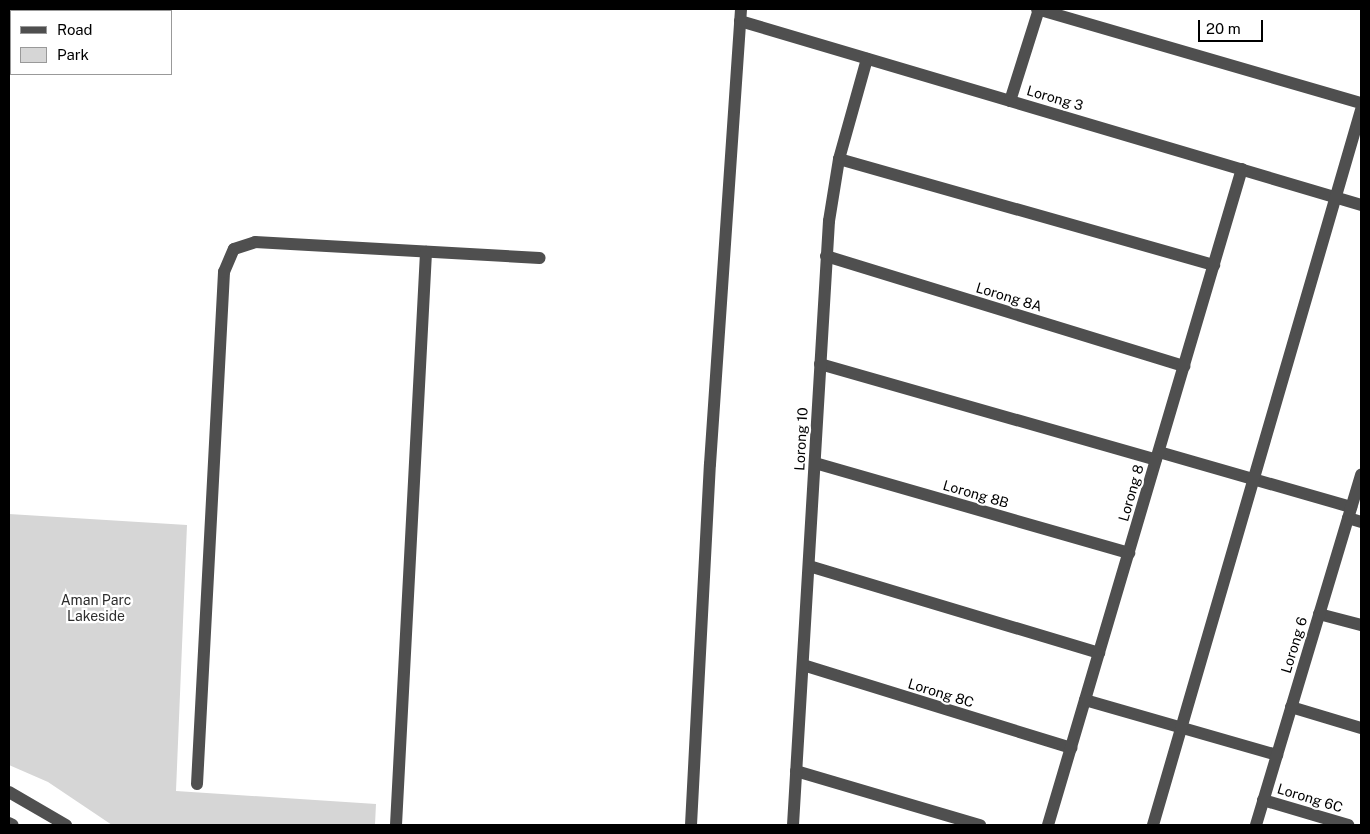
<!DOCTYPE html>
<html>
<head>
<meta charset="utf-8">
<style>
	body { margin:0 }
	#map { position:relative; width:1370px; height:834px; overflow:hidden; background:#fff; font-family:"Public Sans",sans-serif }
	div>[style] { position:absolute }
	.green>* { inset:0; background:#d6d6d6 }
	.minor>* { height:12px; margin:-6px; padding:0 6px; transform-origin:6px; border-radius:6px; background:#4f4f4f }
	span { translate:-50% -50%; white-space:nowrap; text-align:center; line-height:1.15; -webkit-text-stroke:4.5px #fff; paint-order:stroke }
	.street-label { font-size:14px; color:#000 }
	.park-label { font-size:14px; color:#2d2d2d }
	.frame { position:absolute; inset:0; border:10px solid #000; pointer-events:none }
	.legend { position:absolute; left:10px; top:10px; width:162px; height:65px; box-sizing:border-box; background:#fff; border:1px solid #999; margin:0; padding:6px 9px; list-style:none; font-size:15px; color:#000 }
	.legend li { display:flex; align-items:center; gap:10px; height:25px }
	.legend b { width:25px; border:1px solid #999 }
	.scale { position:absolute; left:1198px; top:20px; width:65px; height:22px; box-sizing:border-box; border:2px solid #000; border-top:0; padding-left:6px; font-size:15px; line-height:18px; white-space:nowrap; color:#000; -webkit-text-stroke:4px #fff; paint-order:stroke }
</style>
</head>
<body>
<div id="map">
	<div class="green">
		<div style="clip-path:polygon(9px 514px,187px 525px,176px 791px,376px 804px,375px 825px,112px 825px,48px 782px,9px 765px)"></div>
	</div>
	<div class="minor">
		<div style="left:1037px;top:9px;width:337px;rotate:16.2deg"></div>
		<div style="left:740px;top:21px;width:648px;rotate:16.5deg"></div>
		<div style="left:1010px;top:101px;width:96px;rotate:-72.5deg"></div>
		<div style="left:839px;top:159px;width:390px;rotate:15.8deg"></div>
		<div style="left:826px;top:256px;width:375px;rotate:17.1deg"></div>
		<div style="left:820px;top:364px;width:349px;rotate:15.9deg"></div>
		<div style="left:1159px;top:452px;width:200px;rotate:16deg"></div>
		<div style="left:815px;top:463px;width:327px;rotate:16deg"></div>
		<div style="left:1348px;top:518px;width:14px;rotate:17deg"></div>
		<div style="left:809px;top:566px;width:303px;rotate:16.7deg"></div>
		<div style="left:1319px;top:614px;width:43px;rotate:14.7deg"></div>
		<div style="left:803px;top:665px;width:281px;rotate:17.2deg"></div>
		<div style="left:1085px;top:700px;width:200px;rotate:16deg"></div>
		<div style="left:1291px;top:707px;width:73px;rotate:16.7deg"></div>
		<div style="left:796px;top:771px;width:192px;rotate:16.4deg"></div>
		<div style="left:197px;top:784px;width:513px;rotate:-86.98deg"></div>
		<div style="left:224px;top:272px;width:25px;rotate:-67deg"></div>
		<div style="left:234px;top:249px;width:22px;rotate:-18deg"></div>
		<div style="left:255px;top:242px;width:285px;rotate:3.2deg"></div>
		<div style="left:9px;top:792px;width:66px;rotate:30.1deg"></div>
		<div style="left:1263px;top:800px;width:89px;rotate:16.4deg"></div>
		<div style="left:9px;top:823px;width:4px;rotate:27deg"></div>
		<div style="left:396px;top:825px;width:574px;rotate:-87deg"></div>
		<div style="left:691px;top:825px;width:361px;rotate:-87deg"></div>
		<div style="left:710px;top:464px;width:456px;rotate:-86.1deg"></div>
		<div style="left:793px;top:825px;width:605px;rotate:-86.59deg"></div>
		<div style="left:829px;top:221px;width:63px;rotate:-80.8deg"></div>
		<div style="left:839px;top:159px;width:104px;rotate:-74.4deg"></div>
		<div style="left:1048px;top:825px;width:684px;rotate:-73.53deg"></div>
		<div style="left:1153px;top:825px;width:745px;rotate:-73.78deg"></div>
		<div style="left:1256px;top:825px;width:366px;rotate:-73.3deg"></div>
	</div>
	<div class="street-label">
		<span style="left:1055px;top:98px;rotate:16deg">Lorong 3</span>
		<span style="left:1009px;top:297px;rotate:17deg">Lorong 8A</span>
		<span style="left:801px;top:439px;rotate:-87deg">Lorong 10</span>
		<span style="left:1131px;top:493px;rotate:-74deg">Lorong 8</span>
		<span style="left:976px;top:494px;rotate:16deg">Lorong 8B</span>
		<span style="left:1294px;top:645px;rotate:-73deg">Lorong 6</span>
		<span style="left:941px;top:693px;rotate:17deg">Lorong 8C</span>
		<span style="left:1310px;top:798px;rotate:17deg">Lorong 6C</span>
	</div>
	<div class="park-label">
		<span style="left:96px;top:608px">Aman Parc<br>Lakeside</span>
	</div>
	<div class="frame"></div>
	<ul class="legend">
	<li><b style="height:6px;background:#4f4f4f"></b>Road</li>
	<li><b style="height:14px;background:#d6d6d6"></b>Park</li>
	</ul>
	<div class="scale">20 m</div>
</div>
</body>
</html>
